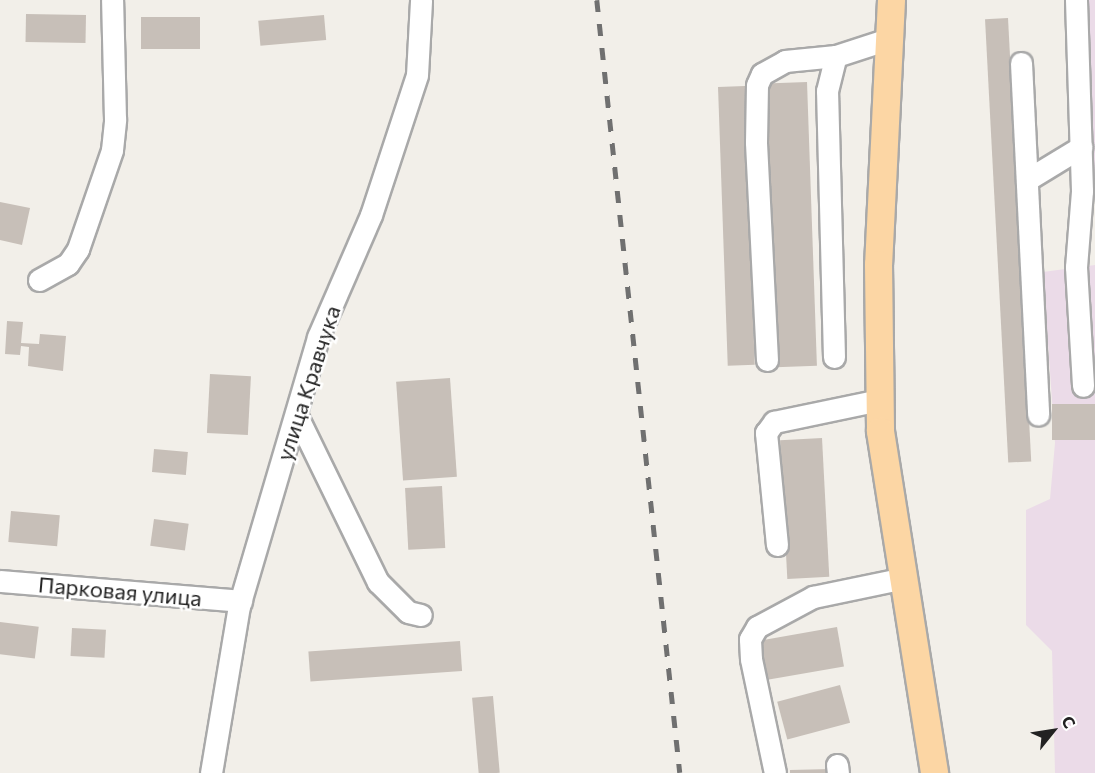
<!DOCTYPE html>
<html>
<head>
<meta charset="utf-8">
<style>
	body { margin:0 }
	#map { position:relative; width:1095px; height:773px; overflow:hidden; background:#f2efe9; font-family:Commissioner,sans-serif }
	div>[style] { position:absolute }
	.industrial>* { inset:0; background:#ebdbe8 }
	.building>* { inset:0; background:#c7bfb8; transform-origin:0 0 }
	.roads { filter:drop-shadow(2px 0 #a9a9a9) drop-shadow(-2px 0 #a9a9a9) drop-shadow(0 2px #a9a9a9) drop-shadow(0 -2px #a9a9a9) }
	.minor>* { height:21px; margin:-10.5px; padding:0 10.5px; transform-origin:10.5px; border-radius:10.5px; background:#fff }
	.major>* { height:27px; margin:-13.5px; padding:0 13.5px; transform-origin:13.5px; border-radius:13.5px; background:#fcd6a4 }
	.rail>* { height:4.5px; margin-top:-2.25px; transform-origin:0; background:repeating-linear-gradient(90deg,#707070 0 12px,transparent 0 24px) }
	span { translate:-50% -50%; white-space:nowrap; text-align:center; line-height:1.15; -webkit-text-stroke:5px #fff; paint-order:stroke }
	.street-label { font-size:22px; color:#222 }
	.north { position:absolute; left:1023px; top:701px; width:60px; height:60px; -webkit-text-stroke:4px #fff; paint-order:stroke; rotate:60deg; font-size:16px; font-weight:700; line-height:24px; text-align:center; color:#222 }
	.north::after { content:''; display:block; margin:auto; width:21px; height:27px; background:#222; clip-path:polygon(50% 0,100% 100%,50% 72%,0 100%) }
</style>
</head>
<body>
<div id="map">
	<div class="industrial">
		<div style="clip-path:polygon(1083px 0,1095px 0,1095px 200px)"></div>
		<div style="clip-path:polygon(1095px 265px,1095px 773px,1055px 773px,1052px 651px,1026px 625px,1026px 510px,1050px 499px,1055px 443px,1043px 272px)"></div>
	</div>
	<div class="building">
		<div style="left:26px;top:14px;width:60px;height:28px;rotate:1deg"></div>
		<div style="left:324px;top:15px;width:25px;height:66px;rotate:85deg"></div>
		<div style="left:141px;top:17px;width:59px;height:32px"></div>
		<div style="left:1008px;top:18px;width:444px;height:23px;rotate:87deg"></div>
		<div style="left:807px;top:82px;width:284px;height:41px;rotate:88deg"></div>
		<div style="left:745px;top:86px;width:279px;height:27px;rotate:88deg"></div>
		<div style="clip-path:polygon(0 202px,30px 208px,22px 245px,0 240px)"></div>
		<div style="clip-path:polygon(7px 321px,23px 322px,21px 343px,39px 344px,40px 334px,66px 336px,63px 371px,28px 366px,29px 347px,21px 346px,20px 355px,5px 354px)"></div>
		<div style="left:210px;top:374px;width:41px;height:59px;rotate:3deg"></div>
		<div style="left:450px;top:378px;width:99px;height:54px;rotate:86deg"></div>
		<div style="left:1095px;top:404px;width:36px;height:43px;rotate:90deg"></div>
		<div style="left:822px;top:438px;width:139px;height:42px;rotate:87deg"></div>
		<div style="left:154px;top:449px;width:34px;height:23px;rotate:5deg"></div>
		<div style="left:442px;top:486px;width:62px;height:37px;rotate:87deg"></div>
		<div style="left:11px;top:511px;width:49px;height:31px;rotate:5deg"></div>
		<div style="left:154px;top:519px;width:35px;height:27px;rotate:8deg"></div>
		<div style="left:0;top:622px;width:39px;height:32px;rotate:7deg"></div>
		<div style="left:837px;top:627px;width:40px;height:79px;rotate:80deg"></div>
		<div style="left:72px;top:628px;width:34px;height:28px;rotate:3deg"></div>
		<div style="left:460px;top:641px;width:30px;height:152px;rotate:86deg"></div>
		<div style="left:840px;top:685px;width:39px;height:65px;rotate:75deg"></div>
		<div style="left:493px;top:696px;width:77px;height:21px;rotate:85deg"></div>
		<div style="clip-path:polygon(831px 769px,831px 773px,790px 773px,790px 770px)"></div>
	</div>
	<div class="roads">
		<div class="minor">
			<div style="left:1076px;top:0;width:191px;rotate:88.2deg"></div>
			<div style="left:1082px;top:191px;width:76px;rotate:94.5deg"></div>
			<div style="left:1076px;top:267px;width:119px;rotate:86.6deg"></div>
			<div style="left:1021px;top:63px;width:352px;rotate:87.2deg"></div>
			<div style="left:1030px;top:178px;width:60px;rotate:-31.3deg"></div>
			<div style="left:39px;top:280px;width:33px;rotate:-29deg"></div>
			<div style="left:68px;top:264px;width:18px;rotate:-56deg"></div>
			<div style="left:78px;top:249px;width:105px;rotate:-71deg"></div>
			<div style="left:112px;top:150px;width:31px;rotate:-84deg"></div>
			<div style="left:115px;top:119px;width:119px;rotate:-91.4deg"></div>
			<div style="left:834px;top:357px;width:266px;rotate:-91.5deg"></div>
			<div style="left:827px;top:91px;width:36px;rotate:-76deg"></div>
			<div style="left:767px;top:360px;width:218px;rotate:-92.9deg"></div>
			<div style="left:756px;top:142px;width:57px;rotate:-89deg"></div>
			<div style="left:757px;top:85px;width:12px;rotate:-66deg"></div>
			<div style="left:762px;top:74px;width:26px;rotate:-29deg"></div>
			<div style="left:785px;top:61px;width:51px;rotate:-5.6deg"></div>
			<div style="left:836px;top:56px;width:55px;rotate:-18.1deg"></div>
			<div style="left:296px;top:414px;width:187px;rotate:64deg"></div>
			<div style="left:378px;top:582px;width:42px;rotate:45deg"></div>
			<div style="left:408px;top:612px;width:13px;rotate:13deg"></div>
			<div style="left:777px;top:545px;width:113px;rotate:-95.6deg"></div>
			<div style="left:766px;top:433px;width:14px;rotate:-54deg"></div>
			<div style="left:774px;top:422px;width:107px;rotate:-11.8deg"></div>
			<div style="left:0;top:581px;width:242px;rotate:4.7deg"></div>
			<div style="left:837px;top:765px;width:8px;rotate:83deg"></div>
			<div style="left:211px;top:773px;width:169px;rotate:-80.5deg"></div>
			<div style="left:239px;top:606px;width:280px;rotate:-73.6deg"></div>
			<div style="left:318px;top:337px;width:133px;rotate:-66.5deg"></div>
			<div style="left:371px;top:215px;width:147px;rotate:-71.8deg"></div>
			<div style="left:417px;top:75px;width:75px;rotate:-86.9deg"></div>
			<div style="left:775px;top:773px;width:116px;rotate:-101.9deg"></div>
			<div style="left:751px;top:659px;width:20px;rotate:-93deg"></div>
			<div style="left:750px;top:639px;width:14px;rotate:-60deg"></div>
			<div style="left:757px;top:627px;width:64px;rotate:-28.2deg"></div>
			<div style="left:813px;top:597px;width:94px;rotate:-11.7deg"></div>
		</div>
		<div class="major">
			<div style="left:891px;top:0;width:264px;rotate:92.8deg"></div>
			<div style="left:878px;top:264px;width:167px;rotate:89.3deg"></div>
			<div style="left:880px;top:431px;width:346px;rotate:81deg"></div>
		</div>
	</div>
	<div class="rail">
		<div style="left:597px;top:0;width:777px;rotate:83.87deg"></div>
	</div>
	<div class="street-label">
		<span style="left:308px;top:383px;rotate:-72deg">улица Кравчука</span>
		<span style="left:120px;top:591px;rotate:5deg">Парковая улица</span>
	</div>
	<div class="north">С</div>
</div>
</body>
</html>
